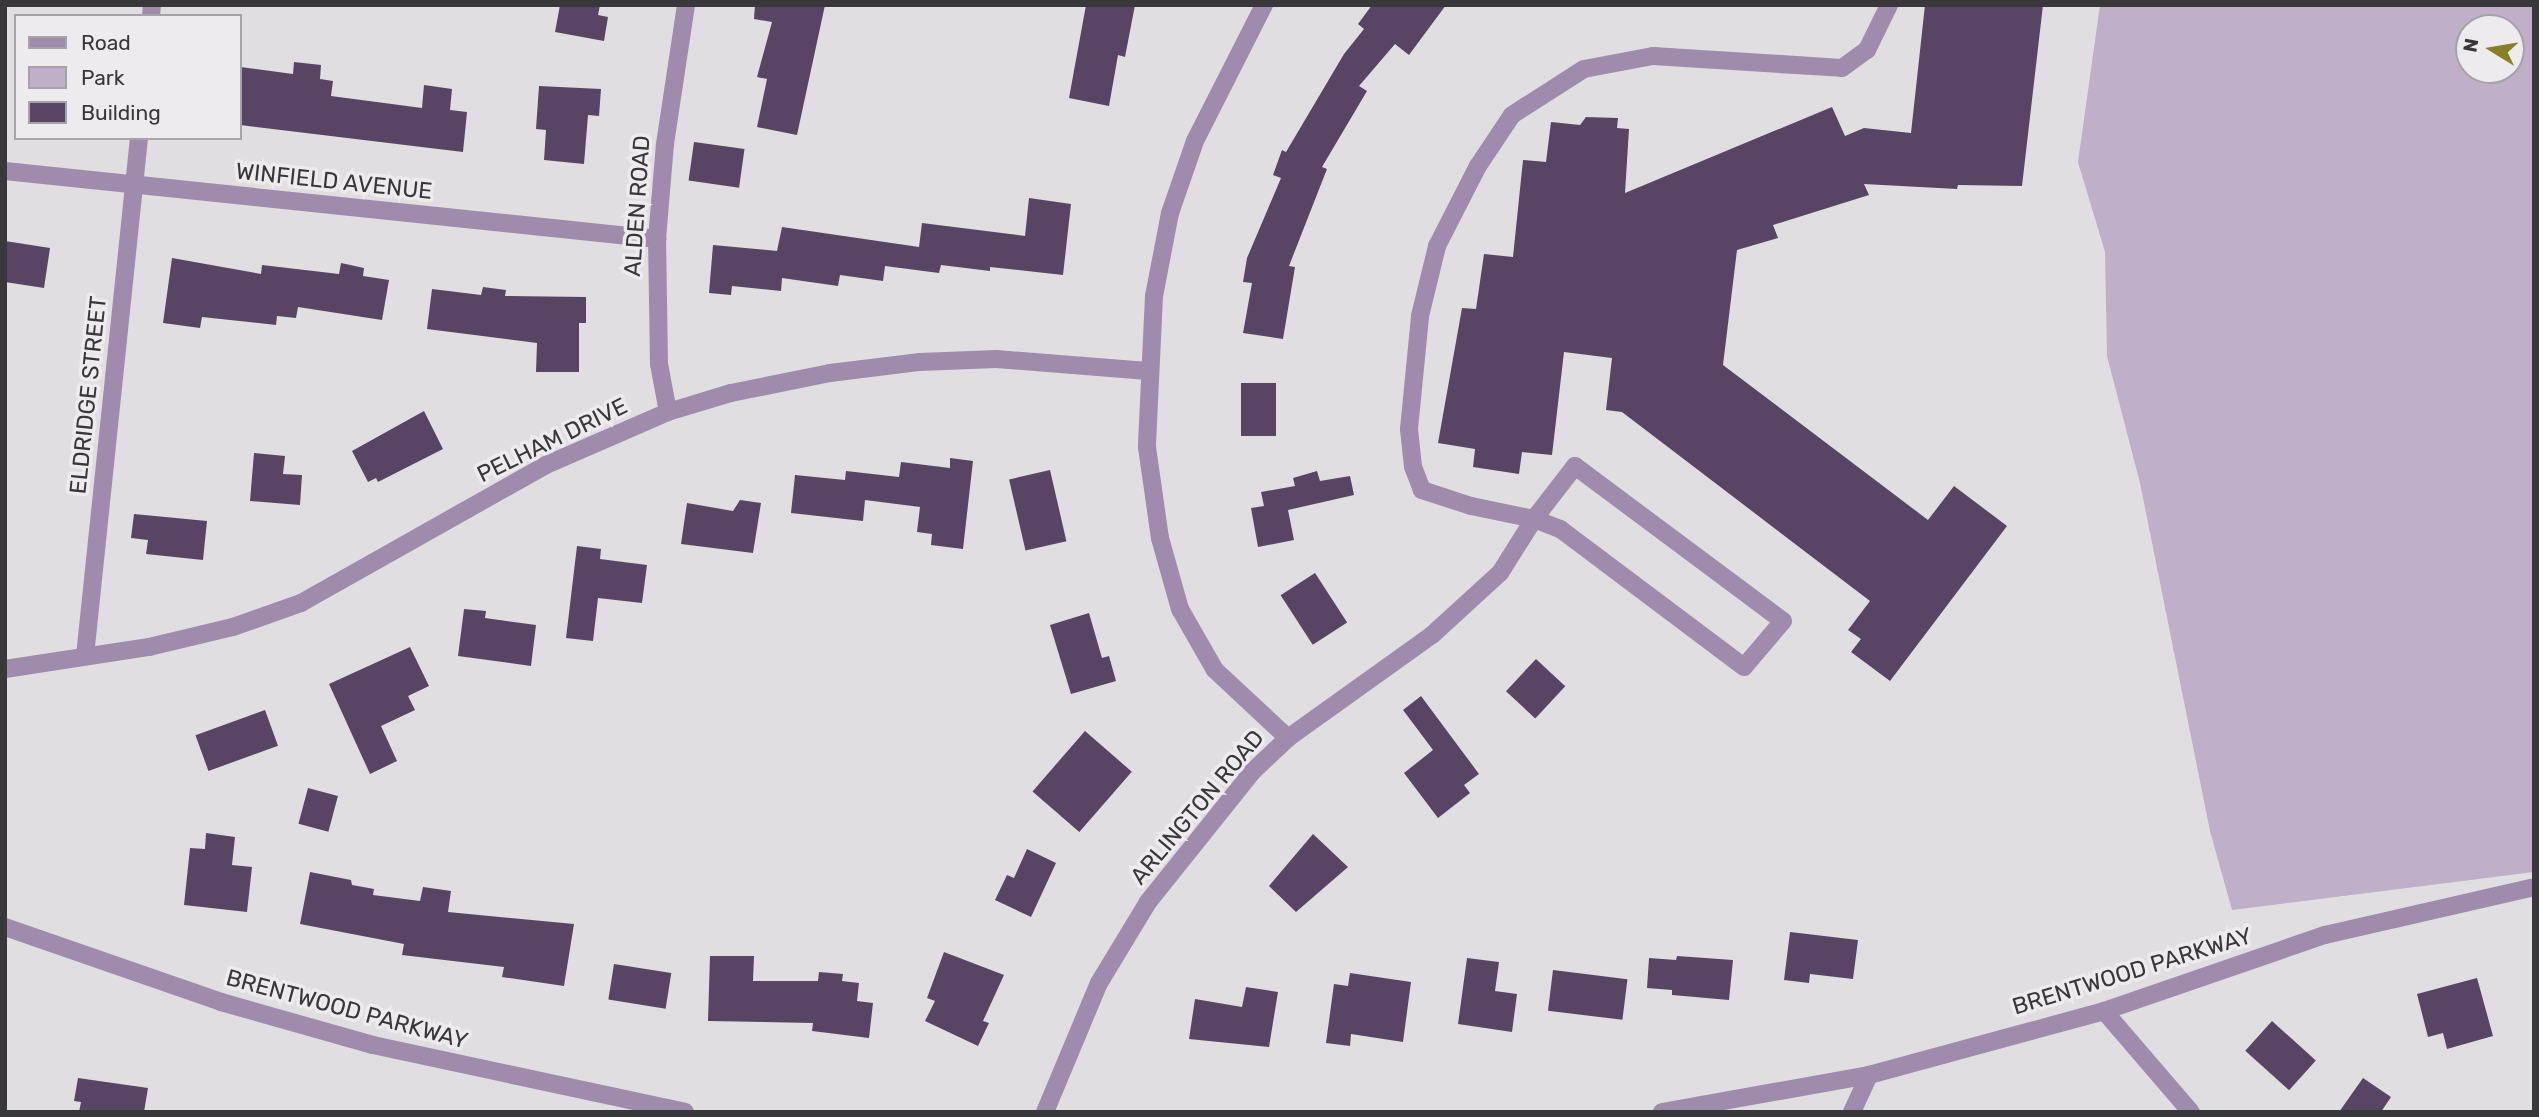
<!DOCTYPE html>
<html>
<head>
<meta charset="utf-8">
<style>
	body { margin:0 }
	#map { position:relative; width:2539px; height:1117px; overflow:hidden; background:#e1dee2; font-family:Rubik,sans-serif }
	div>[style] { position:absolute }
	.green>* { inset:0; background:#bfafc9 }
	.building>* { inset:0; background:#584563; transform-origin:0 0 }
	.minor>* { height:18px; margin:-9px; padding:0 9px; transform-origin:9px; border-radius:9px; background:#9f8bab }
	span { translate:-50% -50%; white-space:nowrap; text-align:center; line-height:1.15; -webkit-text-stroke:7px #eeebef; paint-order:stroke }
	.street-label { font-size:23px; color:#383739 }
	.frame { position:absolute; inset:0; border:7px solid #383739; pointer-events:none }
	.legend { position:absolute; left:14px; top:14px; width:228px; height:126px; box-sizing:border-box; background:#eeebef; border:2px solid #a5a3a6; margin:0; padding:9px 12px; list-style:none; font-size:21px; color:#383739 }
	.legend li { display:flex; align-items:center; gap:14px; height:35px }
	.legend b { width:35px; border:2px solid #a5a3a6 }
	.north { position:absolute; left:2455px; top:14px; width:70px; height:70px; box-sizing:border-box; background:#eeebef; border:2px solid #a5a3a6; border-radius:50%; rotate:281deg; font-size:19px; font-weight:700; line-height:28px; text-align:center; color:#383739 }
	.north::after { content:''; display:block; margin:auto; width:24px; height:32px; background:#897f26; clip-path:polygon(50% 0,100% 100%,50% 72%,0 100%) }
</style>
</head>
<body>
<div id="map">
	<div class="green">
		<div style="clip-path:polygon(evenodd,2100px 5px,2534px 5px,2534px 872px,2232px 910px,2210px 831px,2140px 483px,2107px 356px,2105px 252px,2078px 162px,2100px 5px,2469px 28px,2511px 28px,2511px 70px,2469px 70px,2469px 28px)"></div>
	</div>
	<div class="building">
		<div style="clip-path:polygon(560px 5px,600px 5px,598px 15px,608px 17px,604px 41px,555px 32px)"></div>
		<div style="clip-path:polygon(755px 5px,825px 5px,797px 135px,757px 127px,767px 79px,757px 77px,772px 22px,754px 19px)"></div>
		<div style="clip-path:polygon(1086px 5px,1135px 5px,1125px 57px,1118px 55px,1109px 106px,1069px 98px)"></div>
		<div style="clip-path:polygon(1372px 5px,1446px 5px,1409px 55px,1395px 44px,1359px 86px,1367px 91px,1322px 167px,1327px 169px,1289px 266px,1295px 267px,1283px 339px,1243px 333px,1252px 283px,1243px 282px,1247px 258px,1281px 178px,1273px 175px,1282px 150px,1286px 152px,1344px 54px,1364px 29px,1358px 24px)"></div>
		<div style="clip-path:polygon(1925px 5px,2043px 5px,2022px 186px,1958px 185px,1957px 189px,1864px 184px,1869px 195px,1773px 225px,1778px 238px,1737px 250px,1723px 365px,1928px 520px,1954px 486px,2007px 526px,1890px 681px,1851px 652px,1861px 639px,1848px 630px,1870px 601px,1622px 412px,1606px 410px,1612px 358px,1564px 352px,1552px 455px,1522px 452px,1519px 474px,1473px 467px,1475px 449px,1438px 443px,1462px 308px,1476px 309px,1484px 254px,1513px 257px,1523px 160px,1546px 162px,1551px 122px,1580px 125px,1586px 117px,1618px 118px,1617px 128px,1629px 129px,1625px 193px,1832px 107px,1845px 136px,1864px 128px,1911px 133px)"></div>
		<div style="clip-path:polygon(294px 62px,321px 65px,320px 79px,333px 81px,331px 96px,422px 108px,424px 85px,452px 89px,450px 110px,467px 112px,463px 152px,240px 125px,240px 67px,293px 74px)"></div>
		<div style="clip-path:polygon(539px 86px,601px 89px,599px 116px,588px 115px,584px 164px,544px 160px,546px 130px,536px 129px)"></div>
		<div style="left:694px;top:142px;width:51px;height:39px;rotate:8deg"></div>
		<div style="clip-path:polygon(1029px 198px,1071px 204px,1063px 275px,990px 267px,990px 271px,941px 265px,939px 273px,885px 266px,883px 281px,840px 275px,838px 286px,782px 278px,781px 291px,732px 286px,731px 295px,709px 293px,713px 245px,777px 251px,782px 227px,919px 247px,922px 223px,1025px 236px)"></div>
		<div style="clip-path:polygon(5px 241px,50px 248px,44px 288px,5px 282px)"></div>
		<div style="clip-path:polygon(172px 258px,261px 274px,262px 265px,339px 274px,341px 263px,364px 268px,363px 276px,389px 280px,382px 320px,298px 307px,296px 318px,277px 316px,276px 325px,202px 317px,200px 328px,163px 323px)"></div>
		<div style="clip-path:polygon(483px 287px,506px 290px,505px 296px,586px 297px,586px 323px,579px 323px,579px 372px,536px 372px,537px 343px,427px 329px,432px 289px,481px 295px)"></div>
		<div style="left:1241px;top:383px;width:35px;height:53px"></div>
		<div style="clip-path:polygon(424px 411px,443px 449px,378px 482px,376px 478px,368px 482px,352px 451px)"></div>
		<div style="clip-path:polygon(254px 453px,285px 456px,283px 474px,302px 475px,300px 505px,250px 501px)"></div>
		<div style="clip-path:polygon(950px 458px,973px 461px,963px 549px,931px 545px,932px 534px,917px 532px,920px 507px,865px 500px,863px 521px,791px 513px,795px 475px,845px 480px,846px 471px,899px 477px,901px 462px,950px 468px)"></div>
		<div style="left:1050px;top:470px;width:73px;height:42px;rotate:77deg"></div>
		<div style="clip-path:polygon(1317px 471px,1320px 481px,1350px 476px,1354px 495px,1288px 510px,1294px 540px,1258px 547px,1251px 508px,1264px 506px,1261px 492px,1295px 486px,1293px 478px)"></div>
		<div style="clip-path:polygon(740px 500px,761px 503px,753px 553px,681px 544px,687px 503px,733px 511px)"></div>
		<div style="clip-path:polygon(134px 514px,207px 521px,203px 560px,146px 554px,148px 540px,131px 538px)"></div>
		<div style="clip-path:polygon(577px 546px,601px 549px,600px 559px,647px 565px,642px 603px,598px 598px,593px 641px,566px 638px)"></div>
		<div style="left:1315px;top:573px;width:59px;height:41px;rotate:57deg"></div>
		<div style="clip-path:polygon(464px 609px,486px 611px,485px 618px,536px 625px,531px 666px,458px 656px)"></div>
		<div style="clip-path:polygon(1089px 613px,1102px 658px,1109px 656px,1116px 681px,1071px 694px,1050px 625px)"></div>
		<div style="clip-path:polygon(410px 647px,429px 686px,408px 696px,415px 710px,381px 726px,397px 761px,370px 774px,329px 684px)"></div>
		<div style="left:1536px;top:659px;width:40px;height:44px;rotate:43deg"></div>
		<div style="clip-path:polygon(1421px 696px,1479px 774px,1464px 785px,1470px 793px,1438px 818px,1404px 773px,1433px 750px,1403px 710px)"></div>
		<div style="left:265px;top:710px;width:38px;height:74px;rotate:70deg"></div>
		<div style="left:1085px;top:731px;width:62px;height:80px;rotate:41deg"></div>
		<div style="left:308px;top:788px;width:31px;height:37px;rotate:15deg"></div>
		<div style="clip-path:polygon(206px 833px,235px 837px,232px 865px,252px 867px,247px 912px,184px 905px,190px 848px,205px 849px)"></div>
		<div style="clip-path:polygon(1313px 834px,1348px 867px,1296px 912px,1269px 886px)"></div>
		<div style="clip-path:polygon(1027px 849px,1056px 863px,1031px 917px,995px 900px,1007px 875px,1014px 878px)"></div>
		<div style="clip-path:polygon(310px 872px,351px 880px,352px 885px,374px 889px,373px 895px,420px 901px,423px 887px,451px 891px,448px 912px,574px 924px,564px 986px,502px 977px,504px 967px,402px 955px,404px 944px,300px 924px)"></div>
		<div style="clip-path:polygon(1790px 932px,1858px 940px,1853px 979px,1810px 974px,1809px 983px,1784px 980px)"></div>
		<div style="clip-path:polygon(944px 952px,1004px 975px,983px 1021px,989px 1023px,978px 1046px,925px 1021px,935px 1001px,927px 998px)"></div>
		<div style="clip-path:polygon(710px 956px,754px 956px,753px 981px,818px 981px,819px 972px,843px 974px,842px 981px,859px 983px,857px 1001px,873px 1003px,869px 1038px,812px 1031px,813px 1023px,708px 1021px)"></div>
		<div style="clip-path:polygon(1677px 956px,1733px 960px,1729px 1000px,1672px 995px,1672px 990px,1647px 988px,1649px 958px,1676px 960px)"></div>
		<div style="clip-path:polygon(1467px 958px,1499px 962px,1495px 991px,1517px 994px,1512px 1032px,1458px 1024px)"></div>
		<div style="left:614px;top:964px;width:58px;height:36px;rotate:9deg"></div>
		<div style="left:1553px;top:970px;width:75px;height:41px;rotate:7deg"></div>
		<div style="clip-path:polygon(1350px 973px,1411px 982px,1403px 1042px,1351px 1034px,1350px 1046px,1326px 1043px,1334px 984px,1348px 986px)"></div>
		<div style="clip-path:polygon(2477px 978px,2493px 1036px,2447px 1049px,2443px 1033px,2428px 1037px,2417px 994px)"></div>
		<div style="clip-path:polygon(1246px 987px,1278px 992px,1269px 1047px,1189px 1039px,1195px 999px,1242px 1007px)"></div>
		<div style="left:2272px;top:1021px;width:59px;height:40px;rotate:42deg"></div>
		<div style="clip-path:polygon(78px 1078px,148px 1088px,144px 1112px,79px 1112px,81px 1102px,74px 1101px)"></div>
		<div style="clip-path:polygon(2363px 1078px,2391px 1097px,2381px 1112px,2339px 1112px)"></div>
	</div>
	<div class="minor">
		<div style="left:1264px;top:5px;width:153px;rotate:116.9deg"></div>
		<div style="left:1195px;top:141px;width:76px;rotate:109.1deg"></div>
		<div style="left:1170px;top:213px;width:85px;rotate:100.9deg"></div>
		<div style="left:1154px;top:296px;width:151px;rotate:92.7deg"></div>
		<div style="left:1147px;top:447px;width:92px;rotate:81.9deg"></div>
		<div style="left:1160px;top:538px;width:74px;rotate:74.3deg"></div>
		<div style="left:1180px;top:609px;width:70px;rotate:60.2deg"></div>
		<div style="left:1215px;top:670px;width:100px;rotate:43deg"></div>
		<div style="left:151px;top:16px;width:11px;rotate:-85deg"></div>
		<div style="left:5px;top:171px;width:656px;rotate:5.95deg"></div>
		<div style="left:668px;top:412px;width:49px;rotate:-100.6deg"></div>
		<div style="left:659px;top:364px;width:125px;rotate:-90.9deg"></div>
		<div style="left:657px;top:239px;width:95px;rotate:-85.2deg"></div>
		<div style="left:665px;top:144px;width:141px;rotate:-81.4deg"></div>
		<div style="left:1575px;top:466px;width:259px;rotate:36.7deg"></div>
		<div style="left:1783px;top:621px;width:60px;rotate:130.3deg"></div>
		<div style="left:1744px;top:667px;width:230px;rotate:-143.1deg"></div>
		<div style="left:1560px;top:529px;width:28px;rotate:-159deg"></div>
		<div style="left:1534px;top:519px;width:67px;rotate:-52.3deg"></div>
		<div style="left:85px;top:656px;width:521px;rotate:-84.05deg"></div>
		<div style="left:5px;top:669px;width:146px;rotate:-8.7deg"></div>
		<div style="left:149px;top:647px;width:86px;rotate:-13.4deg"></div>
		<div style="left:233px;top:627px;width:72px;rotate:-19.4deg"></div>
		<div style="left:301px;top:603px;width:281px;rotate:-29.4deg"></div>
		<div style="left:546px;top:465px;width:133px;rotate:-23.5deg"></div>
		<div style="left:668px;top:412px;width:66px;rotate:-16.8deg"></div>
		<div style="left:731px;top:393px;width:101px;rotate:-11.4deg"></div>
		<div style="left:830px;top:373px;width:91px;rotate:-7deg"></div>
		<div style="left:920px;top:362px;width:76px;rotate:-2.3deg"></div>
		<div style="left:996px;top:359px;width:152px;rotate:4.5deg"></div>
		<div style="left:5px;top:927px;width:229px;rotate:19.1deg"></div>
		<div style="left:221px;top:1002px;width:158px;rotate:15.8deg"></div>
		<div style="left:373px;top:1045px;width:319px;rotate:12.1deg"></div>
		<div style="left:2104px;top:1011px;width:133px;rotate:49.3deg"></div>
		<div style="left:1045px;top:1112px;width:140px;rotate:-67.3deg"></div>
		<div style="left:1099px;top:983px;width:95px;rotate:-58.8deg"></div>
		<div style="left:1148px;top:902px;width:168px;rotate:-51.3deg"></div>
		<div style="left:1253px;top:771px;width:48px;rotate:-43.3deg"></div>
		<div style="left:1288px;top:738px;width:177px;rotate:-35.6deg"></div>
		<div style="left:1432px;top:635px;width:92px;rotate:-42.4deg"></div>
		<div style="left:1500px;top:573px;width:64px;rotate:-57.8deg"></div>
		<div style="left:1534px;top:519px;width:64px;rotate:-168.3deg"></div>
		<div style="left:1471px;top:506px;width:52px;rotate:-161.9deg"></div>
		<div style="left:1422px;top:490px;width:25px;rotate:-111deg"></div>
		<div style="left:1413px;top:467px;width:38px;rotate:-96deg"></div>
		<div style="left:1409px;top:429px;width:114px;rotate:-84.4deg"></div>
		<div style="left:1420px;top:316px;width:72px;rotate:-76.3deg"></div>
		<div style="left:1437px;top:246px;width:90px;rotate:-62.9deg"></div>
		<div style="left:1478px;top:166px;width:61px;rotate:-56.3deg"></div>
		<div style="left:1512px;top:115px;width:85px;rotate:-32.6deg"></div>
		<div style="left:1584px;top:69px;width:70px;rotate:-10.7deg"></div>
		<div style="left:1653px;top:56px;width:189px;rotate:3.6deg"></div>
		<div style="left:1842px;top:68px;width:31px;rotate:-36deg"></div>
		<div style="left:1867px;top:50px;width:50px;rotate:-63.9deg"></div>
		<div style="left:1662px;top:1112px;width:210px;rotate:-10.1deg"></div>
		<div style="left:1869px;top:1075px;width:244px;rotate:-15.2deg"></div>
		<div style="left:2104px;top:1011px;width:234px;rotate:-19deg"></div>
		<div style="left:2325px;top:935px;width:214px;rotate:-12.9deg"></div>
		<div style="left:1852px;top:1112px;width:41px;rotate:-65.3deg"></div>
	</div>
	<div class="street-label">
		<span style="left:334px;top:181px;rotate:6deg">WINFIELD AVENUE</span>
		<span style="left:637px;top:206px;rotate:-86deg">ALDEN ROAD</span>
		<span style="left:88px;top:395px;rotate:-84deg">ELDRIDGE STREET</span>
		<span style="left:552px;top:440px;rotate:-26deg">PELHAM DRIVE</span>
		<span style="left:1197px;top:807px;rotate:-50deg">ARLINGTON ROAD</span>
		<span style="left:2132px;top:971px;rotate:-17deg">BRENTWOOD PARKWAY</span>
		<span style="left:347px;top:1009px;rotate:15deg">BRENTWOOD PARKWAY</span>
	</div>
	<div class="frame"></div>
	<ul class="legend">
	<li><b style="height:9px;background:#9f8bab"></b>Road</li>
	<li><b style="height:19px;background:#bfafc9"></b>Park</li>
	<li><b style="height:19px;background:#584563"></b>Building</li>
	</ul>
	<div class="north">N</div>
</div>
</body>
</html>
